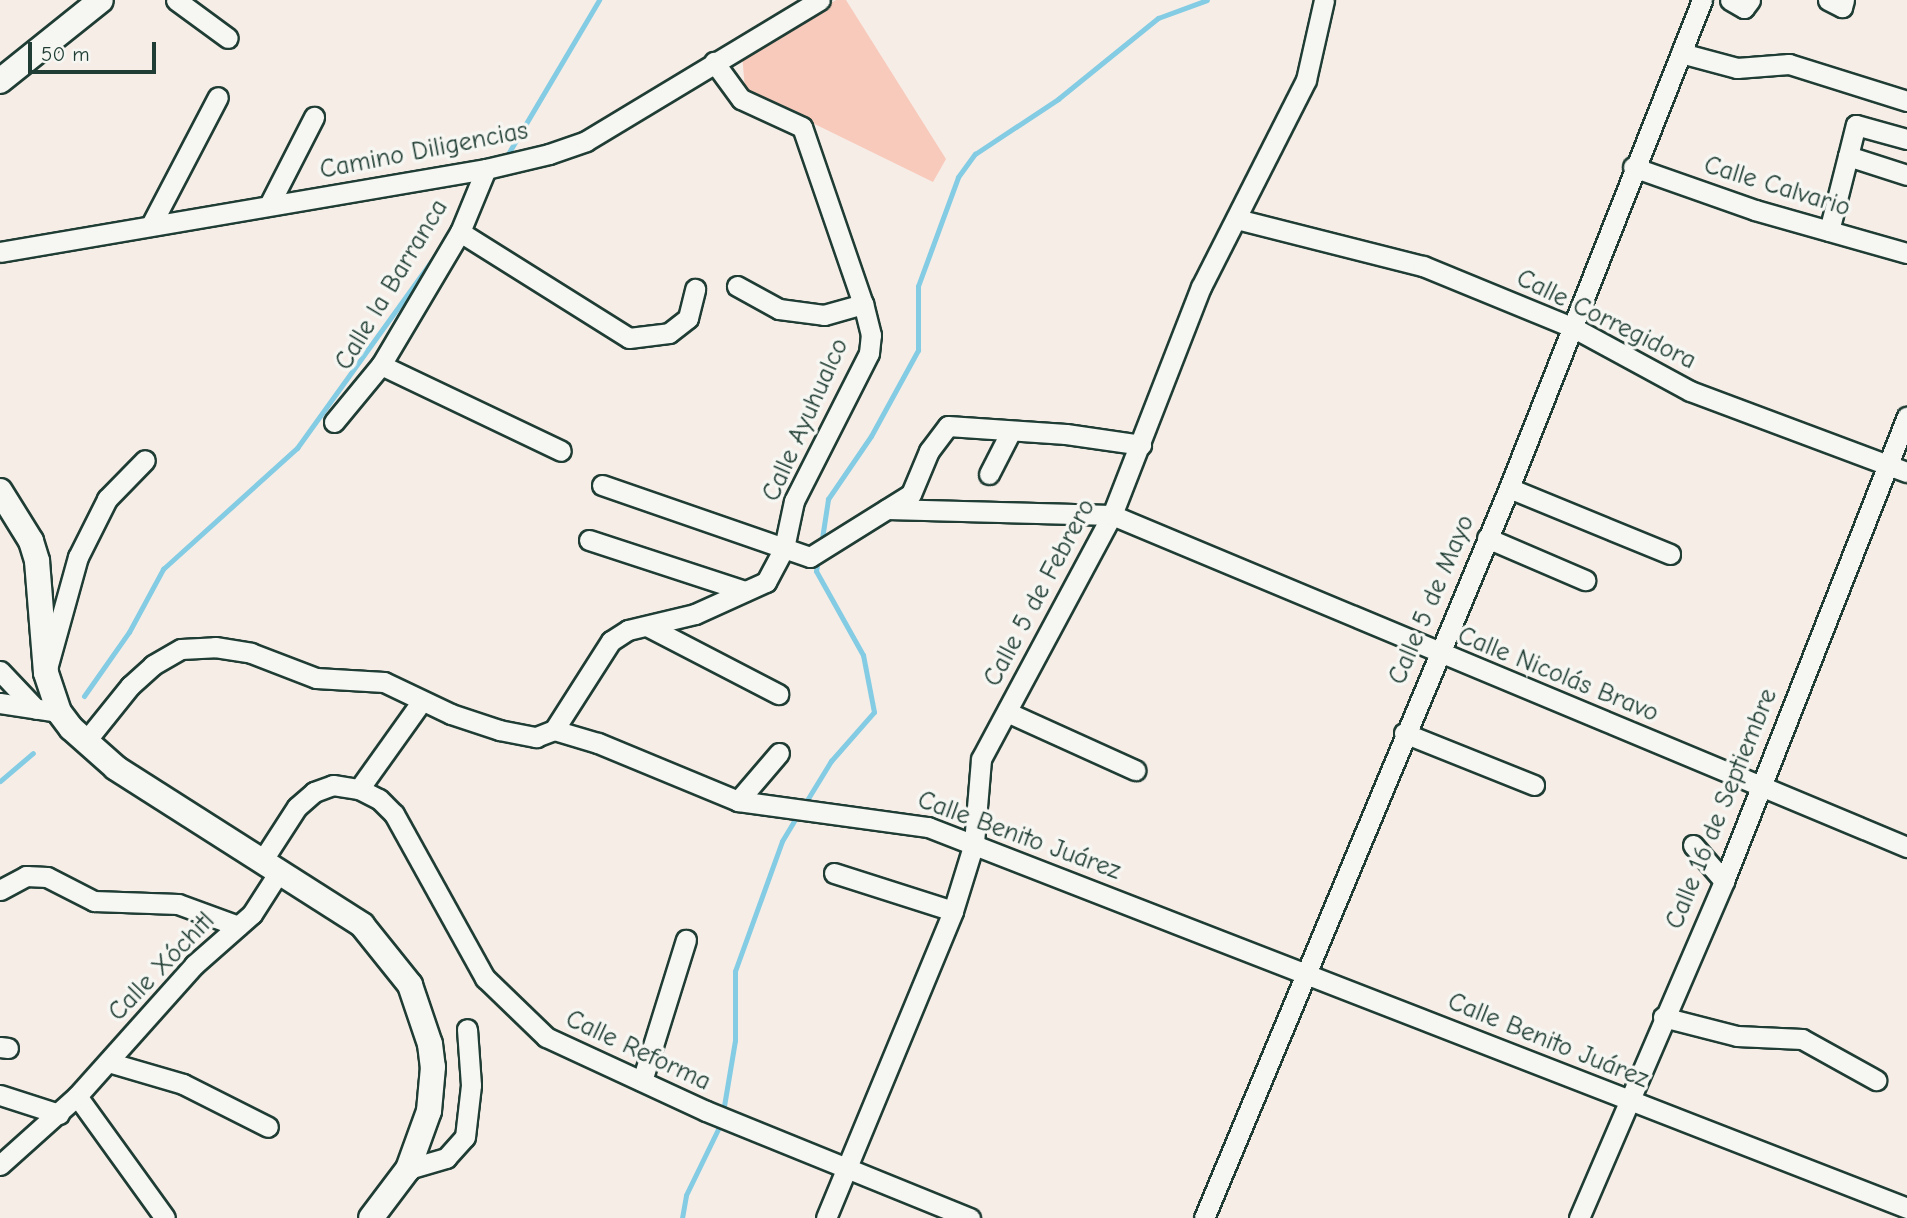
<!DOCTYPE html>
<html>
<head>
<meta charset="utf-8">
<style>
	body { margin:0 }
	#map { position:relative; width:1907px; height:1218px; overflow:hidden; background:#f6ede7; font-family:"Comic Neue",sans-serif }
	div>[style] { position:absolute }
	.stream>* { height:5px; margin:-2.5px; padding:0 2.5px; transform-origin:2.5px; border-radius:2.5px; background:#83cce3 }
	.building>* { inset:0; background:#f8cabc }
	.roads { filter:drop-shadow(2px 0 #1f3d34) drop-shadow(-2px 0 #1f3d34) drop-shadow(0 2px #1f3d34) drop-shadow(0 -2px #1f3d34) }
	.minor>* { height:19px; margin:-9.5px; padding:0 9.5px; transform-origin:9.5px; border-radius:9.5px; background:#f6f6f2 }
	.major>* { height:24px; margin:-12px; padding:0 12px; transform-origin:12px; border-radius:12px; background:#f6f6f2 }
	span { translate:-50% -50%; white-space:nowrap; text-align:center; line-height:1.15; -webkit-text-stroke:7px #f6f6f2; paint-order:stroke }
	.street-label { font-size:26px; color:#1f3d34 }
	.scale { position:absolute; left:28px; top:42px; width:128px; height:32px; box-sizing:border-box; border:4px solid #1f3d34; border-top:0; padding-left:9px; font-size:21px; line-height:24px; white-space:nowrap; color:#1f3d34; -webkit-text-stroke:5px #f6f6f2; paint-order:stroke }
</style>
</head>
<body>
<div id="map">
	<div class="stream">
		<div style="left:505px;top:159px;width:185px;rotate:-59.4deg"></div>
		<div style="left:821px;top:545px;width:47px;rotate:-81.3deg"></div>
		<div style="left:828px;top:499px;width:76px;rotate:-55.7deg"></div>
		<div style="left:871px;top:436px;width:98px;rotate:-61.3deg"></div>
		<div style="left:918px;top:350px;width:64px;rotate:-90deg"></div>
		<div style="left:918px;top:286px;width:116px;rotate:-69.8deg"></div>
		<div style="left:958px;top:177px;width:29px;rotate:-54deg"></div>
		<div style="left:975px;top:154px;width:100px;rotate:-33.5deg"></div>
		<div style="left:1058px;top:99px;width:129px;rotate:-39deg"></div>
		<div style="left:1158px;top:18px;width:52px;rotate:-20.2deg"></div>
		<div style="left:84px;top:696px;width:78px;rotate:-54.9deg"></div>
		<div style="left:129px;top:632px;width:72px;rotate:-61.6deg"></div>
		<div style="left:163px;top:569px;width:181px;rotate:-42.1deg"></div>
		<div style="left:297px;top:448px;width:241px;rotate:-54.3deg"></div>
		<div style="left:0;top:781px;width:43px;rotate:-40.3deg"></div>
		<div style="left:804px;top:805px;width:52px;rotate:-58.5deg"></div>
		<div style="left:831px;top:761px;width:65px;rotate:-48.7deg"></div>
		<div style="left:874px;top:712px;width:58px;rotate:-100.9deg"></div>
		<div style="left:863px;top:655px;width:96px;rotate:-119.2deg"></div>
		<div style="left:816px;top:571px;width:13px;rotate:-81deg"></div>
		<div style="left:723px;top:1112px;width:73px;rotate:-80.5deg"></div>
		<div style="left:735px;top:1040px;width:69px;rotate:-90deg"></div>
		<div style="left:735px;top:971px;width:138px;rotate:-70.1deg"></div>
		<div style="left:782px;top:841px;width:33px;rotate:-59deg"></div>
		<div style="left:682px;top:1218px;width:23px;rotate:-80deg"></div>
		<div style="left:686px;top:1195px;width:82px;rotate:-64.1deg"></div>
	</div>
	<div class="building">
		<div style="clip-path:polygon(836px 0,846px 0,946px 159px,933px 182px,745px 90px,742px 53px)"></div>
	</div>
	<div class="roads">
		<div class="minor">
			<div style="left:176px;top:0;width:64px;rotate:36.2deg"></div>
			<div style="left:1730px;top:0;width:16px;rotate:30deg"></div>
			<div style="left:1744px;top:8px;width:10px;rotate:-53deg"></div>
			<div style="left:1828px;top:0;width:16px;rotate:27deg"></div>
			<div style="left:1842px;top:7px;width:7px;rotate:-74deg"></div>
			<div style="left:1681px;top:53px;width:58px;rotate:15deg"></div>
			<div style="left:1737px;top:68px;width:52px;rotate:-4.4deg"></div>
			<div style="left:1789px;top:64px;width:124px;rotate:17.4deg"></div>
			<div style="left:1848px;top:156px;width:32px;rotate:-76deg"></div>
			<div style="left:1856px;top:125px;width:53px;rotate:15.4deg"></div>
			<div style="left:1633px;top:167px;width:129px;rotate:19.4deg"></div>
			<div style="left:1755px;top:210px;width:158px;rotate:15.8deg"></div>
			<div style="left:269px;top:205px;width:99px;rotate:-62.9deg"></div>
			<div style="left:1237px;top:219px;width:192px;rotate:14.2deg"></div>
			<div style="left:1423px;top:266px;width:161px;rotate:22.3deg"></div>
			<div style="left:1572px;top:327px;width:134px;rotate:28.5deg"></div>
			<div style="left:1690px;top:391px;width:232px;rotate:20.5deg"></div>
			<div style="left:151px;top:225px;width:144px;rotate:-62.4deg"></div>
			<div style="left:1829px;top:231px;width:77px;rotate:-75.8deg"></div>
			<div style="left:1848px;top:156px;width:62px;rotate:17.9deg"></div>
			<div style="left:460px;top:232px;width:199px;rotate:32.1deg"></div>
			<div style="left:629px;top:338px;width:40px;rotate:-7.1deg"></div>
			<div style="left:669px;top:333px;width:24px;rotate:-38deg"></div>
			<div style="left:688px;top:318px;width:30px;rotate:-76deg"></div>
			<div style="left:0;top:252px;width:493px;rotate:-9.7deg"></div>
			<div style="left:486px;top:169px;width:65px;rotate:-13.4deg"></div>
			<div style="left:549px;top:154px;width:39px;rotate:-19deg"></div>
			<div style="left:586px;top:141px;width:273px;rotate:-31.1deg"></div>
			<div style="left:737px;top:286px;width:48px;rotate:28.7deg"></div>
			<div style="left:779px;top:309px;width:45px;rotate:7.6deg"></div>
			<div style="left:824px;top:315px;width:41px;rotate:-15.8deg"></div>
			<div style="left:381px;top:365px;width:199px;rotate:25.5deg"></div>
			<div style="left:334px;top:422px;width:74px;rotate:-50.5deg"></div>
			<div style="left:381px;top:365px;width:155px;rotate:-59.3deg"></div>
			<div style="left:460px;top:232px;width:68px;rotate:-67.6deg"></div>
			<div style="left:989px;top:474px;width:48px;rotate:-62.9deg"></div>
			<div style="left:602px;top:485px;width:220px;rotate:19.1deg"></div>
			<div style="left:810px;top:557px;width:119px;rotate:-32deg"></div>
			<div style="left:911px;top:494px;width:47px;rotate:-67.3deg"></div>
			<div style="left:929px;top:451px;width:31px;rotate:-53deg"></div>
			<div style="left:948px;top:426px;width:118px;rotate:3.9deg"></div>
			<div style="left:1066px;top:434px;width:76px;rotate:8.3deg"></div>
			<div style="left:1509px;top:488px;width:174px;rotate:22.3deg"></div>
			<div style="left:887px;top:509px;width:225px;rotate:1.5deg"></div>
			<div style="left:1112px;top:515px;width:862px;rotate:22.67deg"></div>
			<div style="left:1487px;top:538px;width:107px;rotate:23.2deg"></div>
			<div style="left:589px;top:540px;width:164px;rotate:18.1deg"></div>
			<div style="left:647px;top:626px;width:148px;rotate:27.4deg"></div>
			<div style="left:48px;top:665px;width:112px;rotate:-74.5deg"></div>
			<div style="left:78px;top:557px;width:65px;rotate:-63.4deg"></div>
			<div style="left:107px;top:499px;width:54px;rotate:-45.7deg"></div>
			<div style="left:0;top:671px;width:52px;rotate:46.5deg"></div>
			<div style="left:0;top:703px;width:60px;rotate:8.7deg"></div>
			<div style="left:1007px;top:712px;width:141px;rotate:24.4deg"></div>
			<div style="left:554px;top:730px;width:106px;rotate:-57.4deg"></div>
			<div style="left:611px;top:641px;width:20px;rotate:-33deg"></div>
			<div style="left:628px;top:630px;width:69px;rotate:-13.4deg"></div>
			<div style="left:695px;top:614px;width:78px;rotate:-24.3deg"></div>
			<div style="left:766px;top:582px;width:38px;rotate:-62deg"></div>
			<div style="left:784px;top:548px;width:48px;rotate:-78deg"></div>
			<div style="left:794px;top:501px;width:166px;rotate:-63.1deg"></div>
			<div style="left:869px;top:353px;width:18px;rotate:-84deg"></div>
			<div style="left:871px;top:335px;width:32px;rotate:-104deg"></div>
			<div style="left:863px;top:304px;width:187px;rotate:-109deg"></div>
			<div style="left:802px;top:127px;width:67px;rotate:-155.3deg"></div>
			<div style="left:741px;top:99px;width:46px;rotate:-126.1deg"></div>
			<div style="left:1404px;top:733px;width:140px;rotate:21.8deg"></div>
			<div style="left:85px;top:742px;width:72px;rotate:-51.2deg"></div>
			<div style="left:130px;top:686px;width:31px;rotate:-42deg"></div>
			<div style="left:153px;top:665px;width:32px;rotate:-30deg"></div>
			<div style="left:181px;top:649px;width:34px;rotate:-3deg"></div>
			<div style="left:215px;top:647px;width:36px;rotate:9deg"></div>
			<div style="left:251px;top:653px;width:70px;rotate:21deg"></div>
			<div style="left:316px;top:678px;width:68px;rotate:3.4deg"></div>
			<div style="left:384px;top:682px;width:74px;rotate:25.5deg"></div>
			<div style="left:451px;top:714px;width:51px;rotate:18.4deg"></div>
			<div style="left:499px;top:730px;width:38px;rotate:11deg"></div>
			<div style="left:536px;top:737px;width:19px;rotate:-21deg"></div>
			<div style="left:554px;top:730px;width:46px;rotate:16.5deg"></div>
			<div style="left:598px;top:743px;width:152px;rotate:22.5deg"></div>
			<div style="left:738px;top:801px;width:192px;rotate:7.8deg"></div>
			<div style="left:928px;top:827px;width:1051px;rotate:21.26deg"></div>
			<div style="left:359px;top:789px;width:107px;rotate:-54.5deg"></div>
			<div style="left:738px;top:801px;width:63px;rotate:-49.5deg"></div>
			<div style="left:1693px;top:845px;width:48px;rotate:49.3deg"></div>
			<div style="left:262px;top:861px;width:64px;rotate:-57.1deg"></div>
			<div style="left:297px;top:807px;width:23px;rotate:-41deg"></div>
			<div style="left:314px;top:792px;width:20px;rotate:-20deg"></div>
			<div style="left:333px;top:785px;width:26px;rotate:9deg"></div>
			<div style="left:359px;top:789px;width:22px;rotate:27deg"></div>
			<div style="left:379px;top:799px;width:21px;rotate:45deg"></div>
			<div style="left:394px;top:814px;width:188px;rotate:61deg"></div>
			<div style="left:485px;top:978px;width:85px;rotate:44deg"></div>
			<div style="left:546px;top:1037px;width:176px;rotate:24.8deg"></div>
			<div style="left:706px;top:1111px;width:285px;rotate:22.1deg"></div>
			<div style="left:834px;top:873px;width:125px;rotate:17.7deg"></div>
			<div style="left:0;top:890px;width:30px;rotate:-28deg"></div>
			<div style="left:26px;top:876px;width:21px;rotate:3deg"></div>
			<div style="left:47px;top:877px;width:53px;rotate:27.1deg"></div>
			<div style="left:94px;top:901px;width:84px;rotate:2deg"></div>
			<div style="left:178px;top:904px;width:64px;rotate:20.1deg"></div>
			<div style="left:1663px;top:1017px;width:76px;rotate:14.4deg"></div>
			<div style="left:1737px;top:1036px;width:65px;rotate:2.6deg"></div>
			<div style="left:1802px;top:1039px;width:85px;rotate:29deg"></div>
			<div style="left:0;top:1047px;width:8px;rotate:7deg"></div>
			<div style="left:108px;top:1062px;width:78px;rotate:16.3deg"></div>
			<div style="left:183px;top:1084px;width:95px;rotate:26.8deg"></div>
			<div style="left:642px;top:1081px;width:148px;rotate:-72.7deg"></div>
			<div style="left:0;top:1095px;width:62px;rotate:17.9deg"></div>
			<div style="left:77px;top:1096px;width:150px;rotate:54.2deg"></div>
			<div style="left:0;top:1165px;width:103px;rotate:-41.9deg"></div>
			<div style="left:77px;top:1096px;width:176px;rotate:-48.2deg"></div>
			<div style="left:194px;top:965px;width:77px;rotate:-41.3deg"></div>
			<div style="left:252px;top:914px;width:50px;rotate:-57.3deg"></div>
			<div style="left:408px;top:1169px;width:40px;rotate:-16deg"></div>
			<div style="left:446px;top:1158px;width:28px;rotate:-48deg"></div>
			<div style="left:465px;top:1137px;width:52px;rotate:-83.4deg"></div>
			<div style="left:471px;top:1085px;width:56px;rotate:-94.1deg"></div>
			<div style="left:826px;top:1218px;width:332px;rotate:-67.5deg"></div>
			<div style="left:953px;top:911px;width:71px;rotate:-72.8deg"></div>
			<div style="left:974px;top:843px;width:84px;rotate:-85.2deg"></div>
			<div style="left:981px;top:759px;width:277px;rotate:-61.8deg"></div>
			<div style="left:1112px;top:515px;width:245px;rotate:-68.7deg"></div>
			<div style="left:1201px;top:287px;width:232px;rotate:-63.1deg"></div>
			<div style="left:1306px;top:80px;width:82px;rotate:-77.3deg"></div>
			<div style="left:1204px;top:1218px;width:791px;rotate:-67.32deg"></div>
			<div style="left:1509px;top:488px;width:525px;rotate:-68.42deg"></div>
			<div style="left:1579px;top:1218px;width:367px;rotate:-66.7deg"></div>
			<div style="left:1724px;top:881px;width:499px;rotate:-68.5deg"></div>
		</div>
		<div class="major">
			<div style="left:0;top:81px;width:129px;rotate:-38.7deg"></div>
			<div style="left:0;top:491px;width:59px;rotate:58.2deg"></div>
			<div style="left:31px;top:541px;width:21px;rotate:73deg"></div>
			<div style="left:37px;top:561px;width:112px;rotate:85.4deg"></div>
			<div style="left:46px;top:673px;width:41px;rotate:71.6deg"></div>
			<div style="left:59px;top:712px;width:20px;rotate:53deg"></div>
			<div style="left:71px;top:728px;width:60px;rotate:41.6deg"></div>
			<div style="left:116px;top:768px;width:292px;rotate:32.5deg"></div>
			<div style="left:362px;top:925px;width:77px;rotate:51.3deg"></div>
			<div style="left:410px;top:985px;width:62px;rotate:71.3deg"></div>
			<div style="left:430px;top:1044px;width:23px;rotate:83deg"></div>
			<div style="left:433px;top:1067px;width:44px;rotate:95.2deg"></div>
			<div style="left:429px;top:1111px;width:62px;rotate:109.9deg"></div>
			<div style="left:408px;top:1169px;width:61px;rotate:127.1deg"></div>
		</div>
	</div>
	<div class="street-label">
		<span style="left:424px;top:151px;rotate:-11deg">Camino Diligencias</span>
		<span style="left:1777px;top:187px;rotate:17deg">Calle Calvario</span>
		<span style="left:392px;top:285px;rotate:-59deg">Calle la Barranca</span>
		<span style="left:1606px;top:320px;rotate:26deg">Calle Corregidora</span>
		<span style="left:806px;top:420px;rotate:-66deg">Calle Ayuhualco</span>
		<span style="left:1040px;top:593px;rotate:-62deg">Calle 5 de Febrero</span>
		<span style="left:1432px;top:600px;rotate:-67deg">Calle 5 de Mayo</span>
		<span style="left:1558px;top:675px;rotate:22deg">Calle Nicolás Bravo</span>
		<span style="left:1722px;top:809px;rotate:-68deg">Calle 16 de Septiembre</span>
		<span style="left:1019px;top:836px;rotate:20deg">Calle Benito Juárez</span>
		<span style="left:162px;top:967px;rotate:-46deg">Calle Xóchitl</span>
		<span style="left:1548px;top:1041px;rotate:22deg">Calle Benito Juárez</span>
		<span style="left:638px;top:1051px;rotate:25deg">Calle Reforma</span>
	</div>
	<div class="scale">50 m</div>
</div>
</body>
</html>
